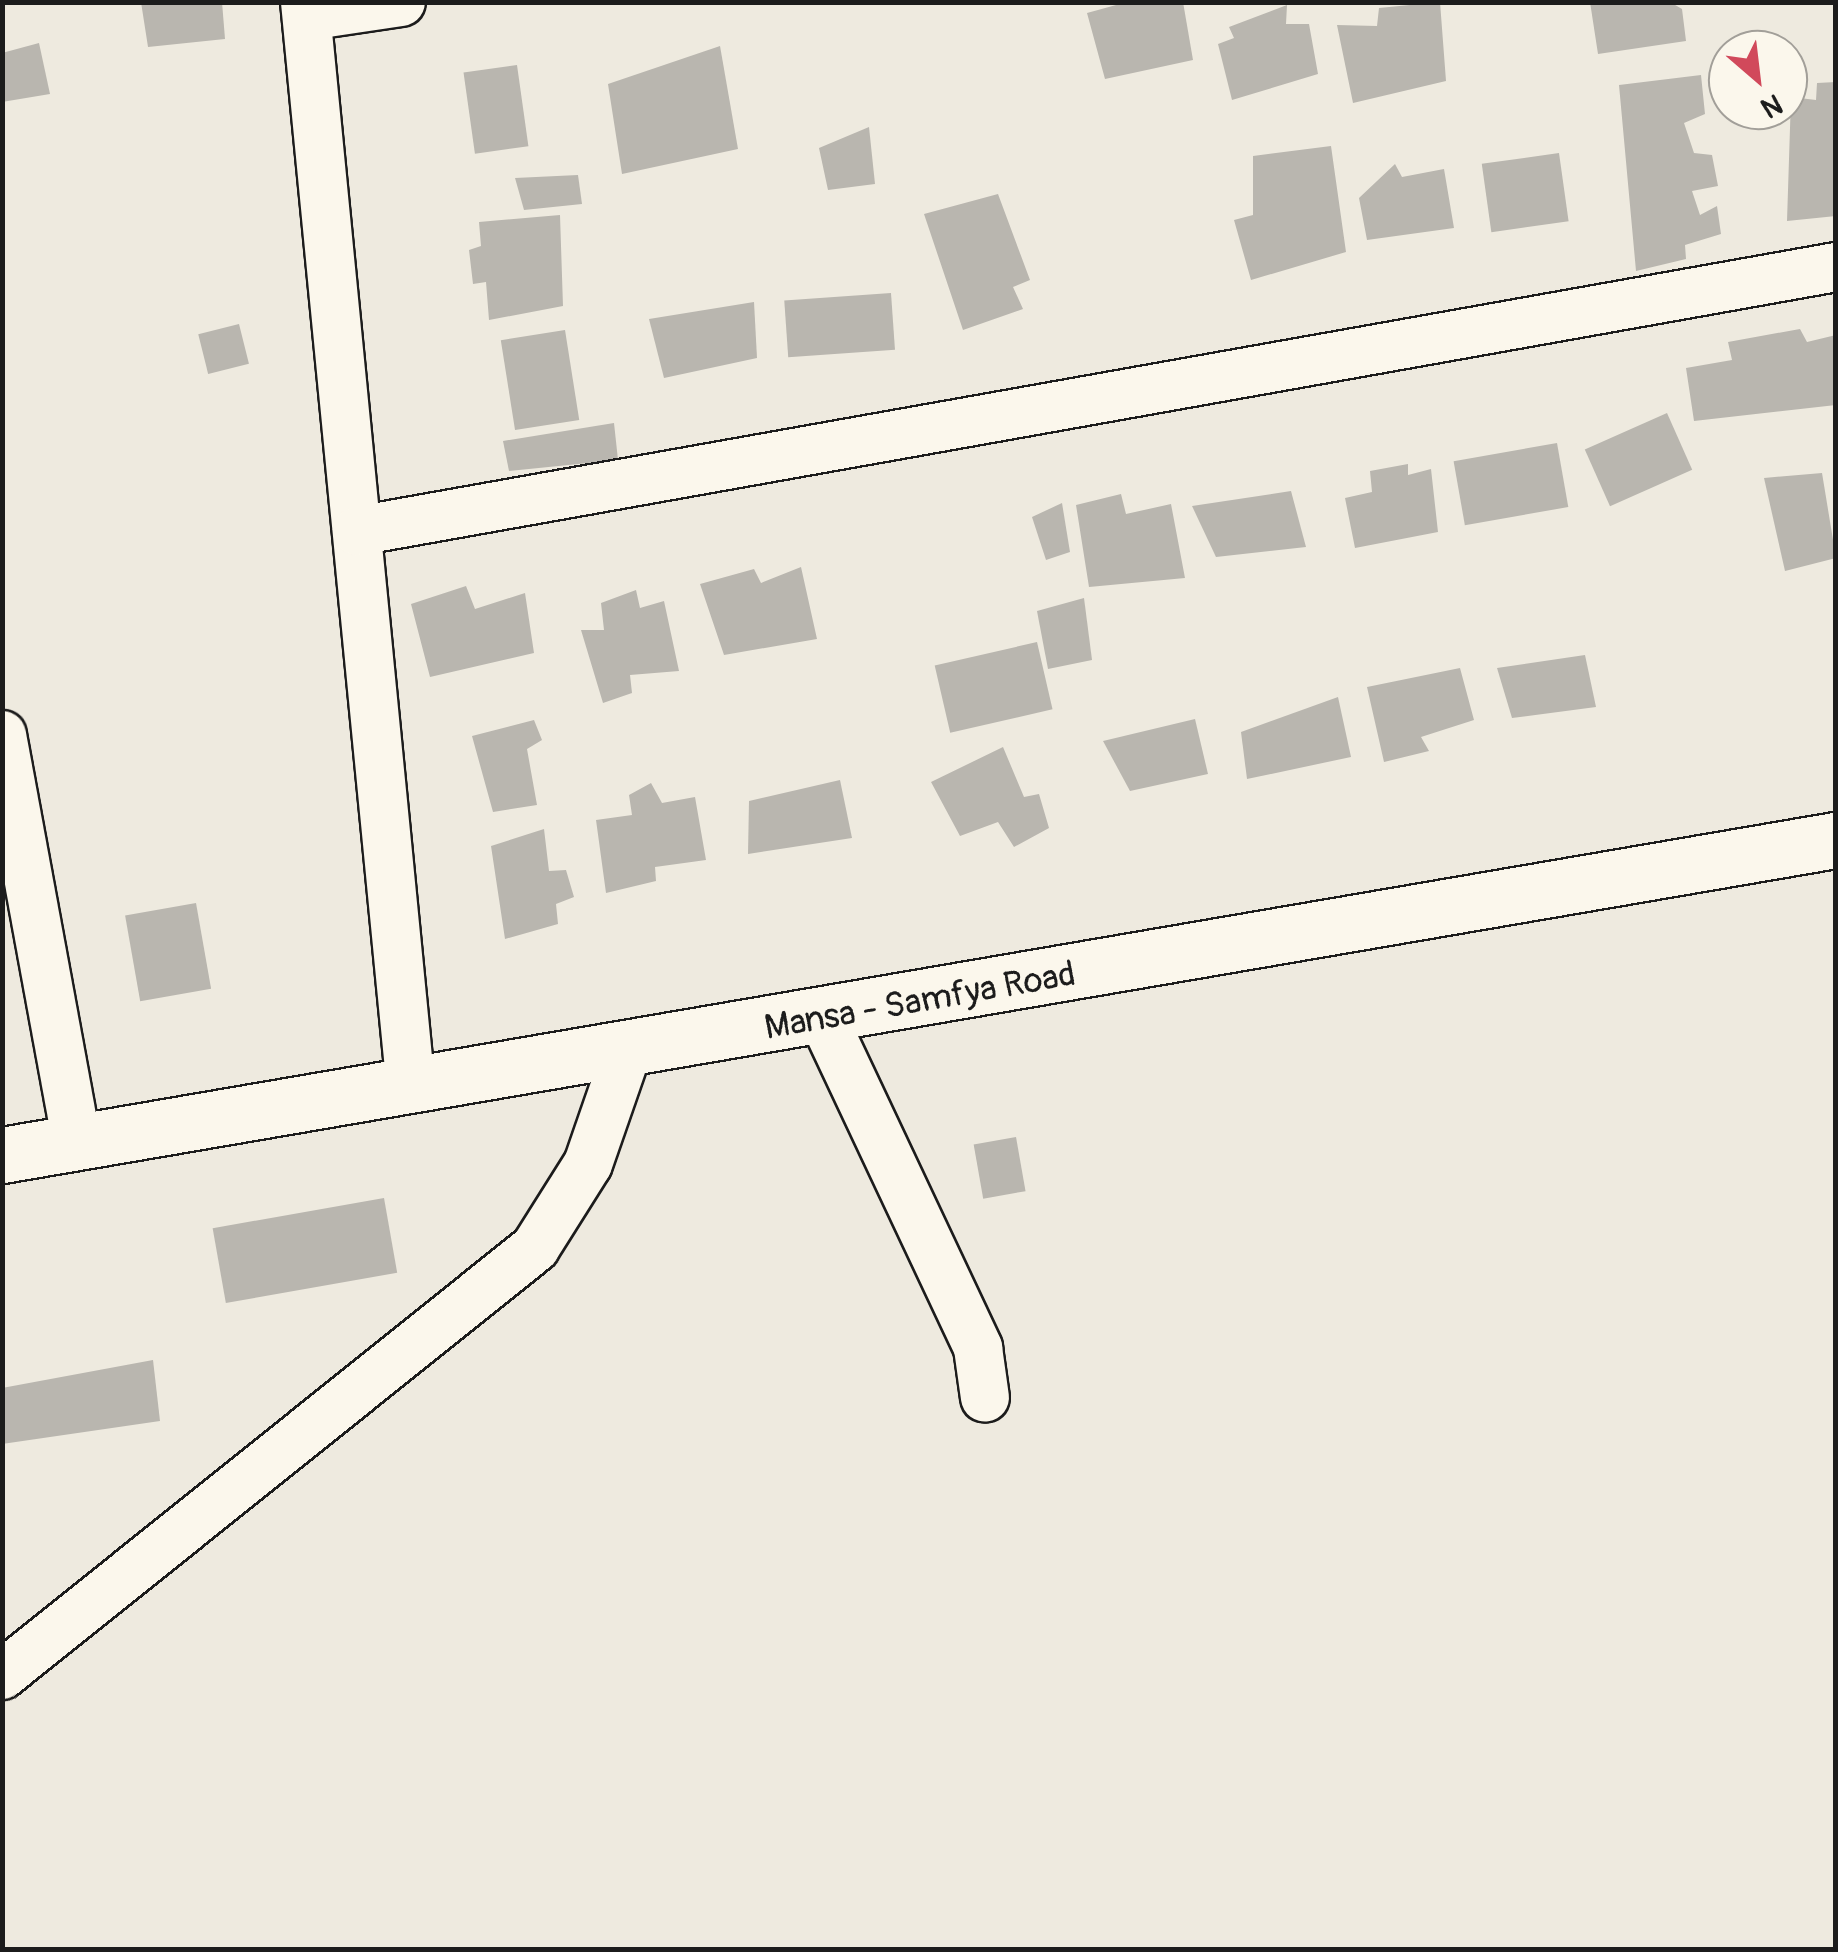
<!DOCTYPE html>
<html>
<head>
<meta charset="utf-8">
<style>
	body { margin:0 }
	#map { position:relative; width:1838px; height:1952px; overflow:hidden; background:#eeeadf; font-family:Pangolin,sans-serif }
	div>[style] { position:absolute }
	.building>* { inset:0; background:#b9b6af; transform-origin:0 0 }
	.roads { filter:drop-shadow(2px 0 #1c1c1c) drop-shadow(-2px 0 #1c1c1c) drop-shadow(0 2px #1c1c1c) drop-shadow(0 -2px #1c1c1c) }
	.street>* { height:48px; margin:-24px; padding:0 24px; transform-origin:24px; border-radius:24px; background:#fbf7ec }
	.primary>* { height:55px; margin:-27.5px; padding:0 27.5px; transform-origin:27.5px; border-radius:27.5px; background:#fbf7ec }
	span { translate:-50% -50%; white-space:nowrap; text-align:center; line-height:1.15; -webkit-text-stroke:8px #fbf7ec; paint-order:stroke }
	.street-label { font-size:35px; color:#1c1c1c }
	.frame { position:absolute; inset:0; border:5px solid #1c1c1c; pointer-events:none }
	.north { position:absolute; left:1708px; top:30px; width:100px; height:100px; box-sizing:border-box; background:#fbf7ec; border:2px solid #a29f99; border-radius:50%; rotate:152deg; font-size:28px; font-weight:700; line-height:40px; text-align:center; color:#1c1c1c }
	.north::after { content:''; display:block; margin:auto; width:35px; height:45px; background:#d1495b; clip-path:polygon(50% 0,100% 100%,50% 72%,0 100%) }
</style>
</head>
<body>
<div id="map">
	<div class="building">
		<div style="clip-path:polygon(141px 2px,222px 2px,225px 39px,148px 47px)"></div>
		<div style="clip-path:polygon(1127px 2px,1183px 2px,1193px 60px,1105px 79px,1087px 13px)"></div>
		<div style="clip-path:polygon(1440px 2px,1446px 81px,1353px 103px,1337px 25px,1377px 26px,1379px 8px)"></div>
		<div style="clip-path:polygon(1590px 2px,1670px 2px,1682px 9px,1686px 41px,1598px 54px)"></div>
		<div style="clip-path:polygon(1287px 5px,1286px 24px,1309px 24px,1318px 74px,1232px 100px,1218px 44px,1234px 38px,1229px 27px)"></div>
		<div style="clip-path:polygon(39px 43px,50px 94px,2px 102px,2px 53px)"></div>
		<div style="clip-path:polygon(720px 46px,738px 149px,622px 174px,608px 84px)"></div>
		<div style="left:517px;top:65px;width:82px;height:54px;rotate:82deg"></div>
		<div style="clip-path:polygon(1701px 75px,1705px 114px,1684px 123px,1694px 153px,1712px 155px,1718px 186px,1692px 191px,1700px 215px,1717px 206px,1721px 234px,1685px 245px,1686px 259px,1636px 271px,1619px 85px)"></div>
		<div style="clip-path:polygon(1836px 82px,1836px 216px,1787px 221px,1791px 97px,1816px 100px,1817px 83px)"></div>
		<div style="clip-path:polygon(869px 127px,875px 184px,828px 190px,819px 148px)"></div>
		<div style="clip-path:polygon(1331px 146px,1346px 252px,1251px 280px,1234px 220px,1253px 215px,1253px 156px)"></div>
		<div style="left:1559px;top:153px;width:69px;height:78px;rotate:82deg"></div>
		<div style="clip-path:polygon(1395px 164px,1402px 177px,1444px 169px,1454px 228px,1367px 240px,1359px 198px)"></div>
		<div style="clip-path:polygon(578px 175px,582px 204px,524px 210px,515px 178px)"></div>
		<div style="clip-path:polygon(998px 194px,1030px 280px,1013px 287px,1023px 309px,963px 330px,924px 214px)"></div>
		<div style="clip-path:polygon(560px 215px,563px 306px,489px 320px,486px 282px,473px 284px,469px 250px,481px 246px,479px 222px)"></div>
		<div style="left:891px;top:293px;width:57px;height:107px;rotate:86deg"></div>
		<div style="clip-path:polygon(754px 302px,757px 358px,664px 378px,649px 319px)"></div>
		<div style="left:239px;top:324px;width:41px;height:42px;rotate:76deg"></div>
		<div style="clip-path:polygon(1800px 329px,1807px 342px,1836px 335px,1836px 405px,1694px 421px,1686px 368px,1732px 360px,1728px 342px)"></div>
		<div style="left:565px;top:330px;width:91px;height:65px;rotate:81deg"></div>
		<div style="left:1667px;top:413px;width:62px;height:90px;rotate:66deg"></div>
		<div style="clip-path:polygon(614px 423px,618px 460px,509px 471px,503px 441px)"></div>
		<div style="left:1557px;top:443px;width:65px;height:105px;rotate:80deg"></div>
		<div style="clip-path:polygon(1408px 464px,1408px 475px,1431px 469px,1438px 532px,1355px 548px,1345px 498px,1372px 492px,1370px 471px)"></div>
		<div style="clip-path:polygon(1822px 473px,1836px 558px,1785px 571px,1764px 478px)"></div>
		<div style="clip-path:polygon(1291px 491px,1306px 547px,1216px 557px,1192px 506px)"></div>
		<div style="clip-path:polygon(1121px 494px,1126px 514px,1171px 504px,1185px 578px,1089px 587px,1076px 505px)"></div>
		<div style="clip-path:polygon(1062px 503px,1070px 552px,1046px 560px,1032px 517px)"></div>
		<div style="clip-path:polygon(801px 567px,817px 639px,724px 655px,700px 584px,754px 569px,761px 583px)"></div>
		<div style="clip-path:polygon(466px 586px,475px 609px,525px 593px,534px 653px,430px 677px,411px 604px)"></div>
		<div style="clip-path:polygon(636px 590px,640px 608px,664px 601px,679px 671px,630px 675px,632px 693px,603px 703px,581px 630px,604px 630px,601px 603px)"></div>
		<div style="clip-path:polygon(1084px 598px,1092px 660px,1048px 669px,1037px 611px)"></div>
		<div style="left:1037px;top:642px;width:69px;height:105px;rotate:77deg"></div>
		<div style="clip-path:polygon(1585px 655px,1596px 707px,1512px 718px,1497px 668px)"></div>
		<div style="clip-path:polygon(1460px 668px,1474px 720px,1421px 737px,1429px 751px,1384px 762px,1367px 687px)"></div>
		<div style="clip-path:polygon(1338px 697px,1351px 757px,1247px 779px,1241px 732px)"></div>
		<div style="clip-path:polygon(1195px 719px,1208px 774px,1130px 791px,1103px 741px)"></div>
		<div style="clip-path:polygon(534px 720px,542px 740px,527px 749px,537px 805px,493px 812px,472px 736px)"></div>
		<div style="clip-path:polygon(1003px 747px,1024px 797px,1039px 794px,1049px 828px,1014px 847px,998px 822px,960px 836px,931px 782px)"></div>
		<div style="clip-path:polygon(840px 780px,852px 838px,748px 854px,749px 801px)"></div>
		<div style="clip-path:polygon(651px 783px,662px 803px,695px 797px,706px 860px,655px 867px,656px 881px,606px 893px,596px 820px,632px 815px,629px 795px)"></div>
		<div style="clip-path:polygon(544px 829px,549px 871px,566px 870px,574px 897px,556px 904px,558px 924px,505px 939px,491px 846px)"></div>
		<div style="left:196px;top:903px;width:87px;height:72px;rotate:80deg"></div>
		<div style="left:1016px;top:1137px;width:55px;height:43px;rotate:80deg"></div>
		<div style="left:384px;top:1198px;width:76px;height:174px;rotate:80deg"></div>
		<div style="clip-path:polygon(153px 1360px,160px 1421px,2px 1444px,2px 1388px)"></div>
	</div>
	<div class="roads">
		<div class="street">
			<div style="left:305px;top:2px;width:1091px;rotate:84.43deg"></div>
			<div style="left:307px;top:16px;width:95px;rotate:-8.5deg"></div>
			<div style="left:357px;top:531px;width:1502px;rotate:-10.12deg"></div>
			<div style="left:2px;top:735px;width:416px;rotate:79.6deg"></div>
			<div style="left:823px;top:1018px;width:365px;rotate:64.8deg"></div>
			<div style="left:978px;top:1348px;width:50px;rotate:82deg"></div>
			<div style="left:2px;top:1675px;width:683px;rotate:-38.7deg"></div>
			<div style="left:535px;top:1248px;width:99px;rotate:-57.8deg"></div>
			<div style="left:588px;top:1164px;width:116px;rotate:-70.9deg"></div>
		</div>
		<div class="primary">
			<div style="left:2px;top:1155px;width:1861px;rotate:-9.75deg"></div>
		</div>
	</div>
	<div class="street-label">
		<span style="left:920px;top:1001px;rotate:-10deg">Mansa - Samfya Road</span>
	</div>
	<div class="frame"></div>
	<div class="north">N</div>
</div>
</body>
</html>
